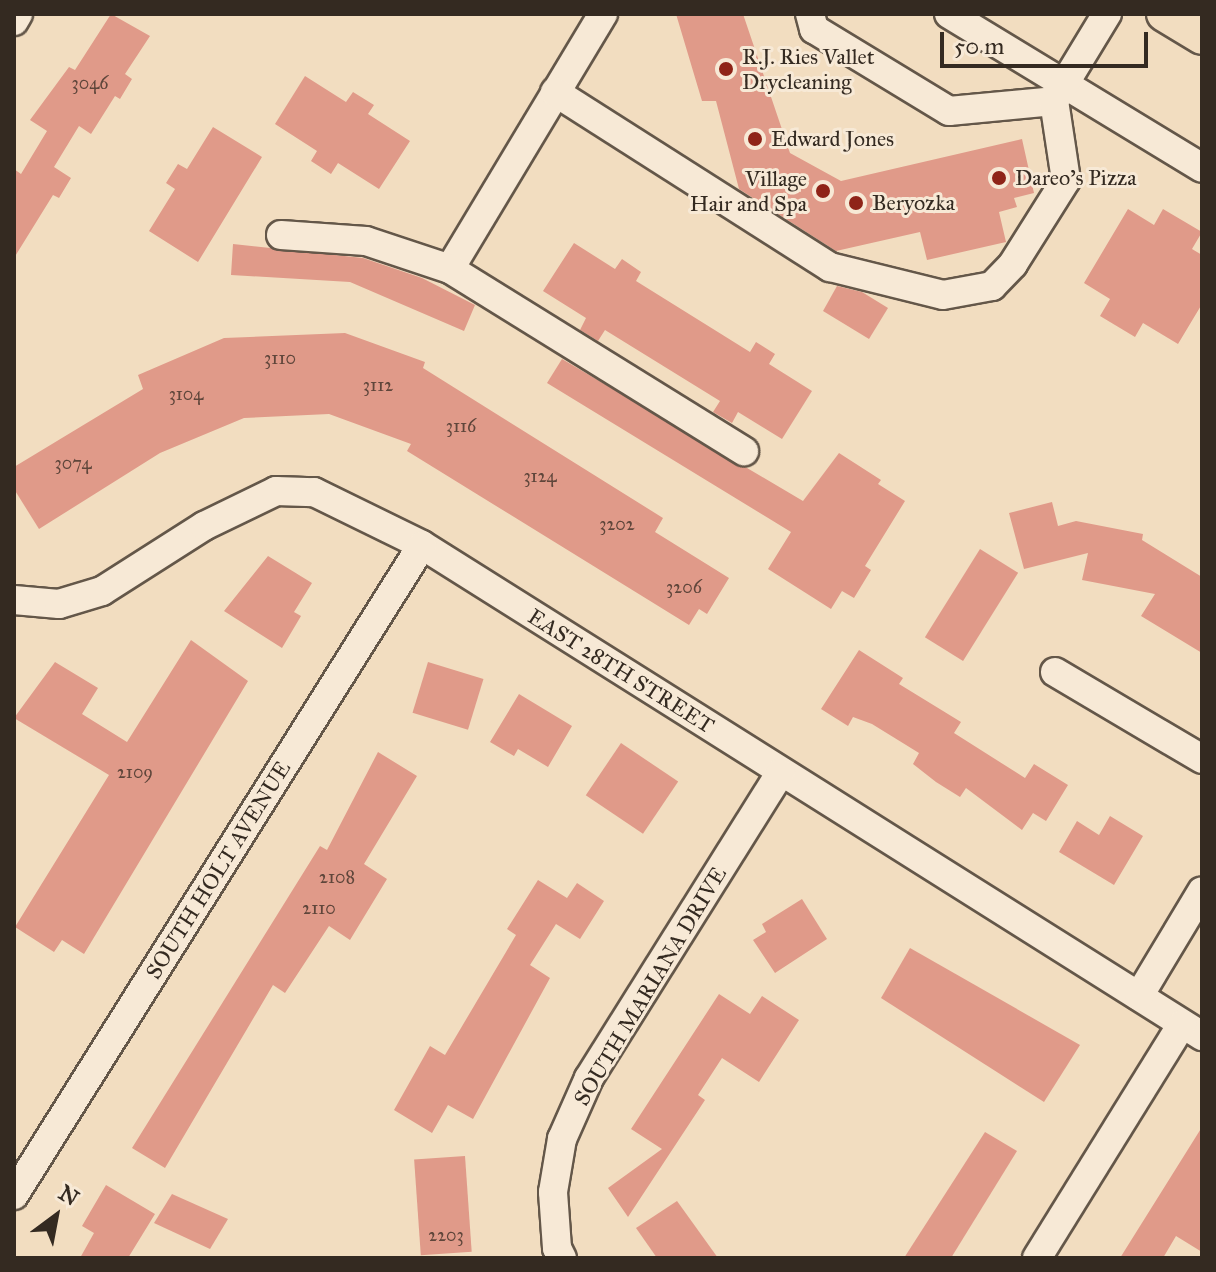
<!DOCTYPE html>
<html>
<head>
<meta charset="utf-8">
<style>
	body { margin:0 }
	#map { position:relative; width:1216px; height:1272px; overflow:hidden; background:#f2ddc0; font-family:"IM FELL Great Primer",serif }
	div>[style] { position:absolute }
	.building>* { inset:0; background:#e09a89; transform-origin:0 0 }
	.roads { filter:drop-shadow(2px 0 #645749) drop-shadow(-2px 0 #645749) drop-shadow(0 2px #645749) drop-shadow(0 -2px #645749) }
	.minor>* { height:28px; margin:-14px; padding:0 14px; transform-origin:14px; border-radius:14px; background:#f7e9d6 }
	.major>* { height:34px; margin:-17px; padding:0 17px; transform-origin:17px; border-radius:17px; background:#f2ddc0 }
	.dots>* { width:22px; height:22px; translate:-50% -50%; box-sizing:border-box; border:4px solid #f7e9d6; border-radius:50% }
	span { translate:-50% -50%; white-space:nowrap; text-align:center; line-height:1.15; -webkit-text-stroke:6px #f7e9d6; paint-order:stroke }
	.number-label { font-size:18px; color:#5f463b }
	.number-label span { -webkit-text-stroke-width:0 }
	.poi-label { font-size:22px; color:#342a21 }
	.left { translate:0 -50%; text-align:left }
	.right { translate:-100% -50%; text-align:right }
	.street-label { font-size:22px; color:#342a21 }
	.frame { position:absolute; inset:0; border:16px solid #342a21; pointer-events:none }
	.north { position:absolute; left:16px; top:1176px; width:80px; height:80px; -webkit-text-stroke:6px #f7e9d6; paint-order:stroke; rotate:32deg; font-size:22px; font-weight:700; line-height:32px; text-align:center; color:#342a21 }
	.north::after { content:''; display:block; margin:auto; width:28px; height:36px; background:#342a21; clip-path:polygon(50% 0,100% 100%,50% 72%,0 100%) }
	.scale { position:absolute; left:940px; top:32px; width:208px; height:36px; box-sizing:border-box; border:4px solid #342a21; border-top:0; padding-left:10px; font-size:24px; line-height:28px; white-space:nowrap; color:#342a21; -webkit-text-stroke:6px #f7e9d6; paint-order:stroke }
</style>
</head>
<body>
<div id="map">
	<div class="building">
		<div style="clip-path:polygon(111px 14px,150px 36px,125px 74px,132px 79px,120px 99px,115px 96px,91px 134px,79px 126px,54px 167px,71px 178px,59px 198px,53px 195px,14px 258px,14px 169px,21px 174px,47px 131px,30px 120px,69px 67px,75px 70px)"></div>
		<div style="clip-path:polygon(676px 14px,743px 14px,790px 153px,841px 181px,1022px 139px,1034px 193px,1014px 198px,1017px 207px,999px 212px,1006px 242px,927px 260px,920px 232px,836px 251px,739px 189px,716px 101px,702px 101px)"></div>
		<div style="clip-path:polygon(305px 76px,346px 102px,353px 92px,374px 105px,368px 114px,410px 141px,379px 189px,338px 163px,331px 174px,311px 161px,317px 151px,275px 124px)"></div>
		<div style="clip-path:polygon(213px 127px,262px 157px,198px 262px,149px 231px,175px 189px,166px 183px,178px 164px,187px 169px)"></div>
		<div style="clip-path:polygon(1128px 209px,1154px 225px,1163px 209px,1202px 232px,1192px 249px,1202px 255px,1202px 304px,1178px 344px,1143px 323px,1135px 337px,1100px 316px,1110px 299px,1084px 283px)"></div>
		<div style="clip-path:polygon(574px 243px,615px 269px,622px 259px,641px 272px,636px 281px,750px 352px,756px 342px,775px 354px,769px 364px,812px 391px,782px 439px,738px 412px,732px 423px,713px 412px,720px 401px,605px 330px,598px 341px,580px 330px,586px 318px,543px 291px)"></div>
		<div style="clip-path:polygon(233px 244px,363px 258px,422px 278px,475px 305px,464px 331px,350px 282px,231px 275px)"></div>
		<div style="clip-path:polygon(837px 286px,862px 292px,888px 308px,869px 339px,823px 311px)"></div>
		<div style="clip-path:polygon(345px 333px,425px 362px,423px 368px,663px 518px,655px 532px,729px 578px,707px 614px,699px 609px,689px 625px,407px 451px,411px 444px,329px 414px,244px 418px,160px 453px,39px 529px,14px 489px,14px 467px,143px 389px,138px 375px,224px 338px)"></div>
		<div style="clip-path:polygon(562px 359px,803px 501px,839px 453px,881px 480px,878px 484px,905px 501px,865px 566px,871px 570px,854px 598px,842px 591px,831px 609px,768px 569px,791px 532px,547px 383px)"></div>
		<div style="clip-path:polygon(1052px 502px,1058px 526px,1076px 521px,1143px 534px,1142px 540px,1202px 577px,1202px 653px,1141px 616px,1155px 594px,1082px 580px,1088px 553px,1024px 569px,1009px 513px)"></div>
		<div style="left:980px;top:549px;width:45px;height:104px;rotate:32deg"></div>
		<div style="clip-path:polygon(268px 556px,312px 583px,294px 612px,301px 616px,282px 648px,224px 611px)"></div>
		<div style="clip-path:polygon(191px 640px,248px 681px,84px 954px,62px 940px,54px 952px,15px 927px,109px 775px,14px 718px,55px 662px,98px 688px,82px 714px,127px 742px)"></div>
		<div style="clip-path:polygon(859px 650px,903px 678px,899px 684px,961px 722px,954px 733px,1025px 778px,1034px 764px,1068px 785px,1046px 821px,1033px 813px,1022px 830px,966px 788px,960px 797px,936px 782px,913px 764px,919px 753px,872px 724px,853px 717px,848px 726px,821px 709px)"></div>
		<div style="left:428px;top:662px;width:58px;height:53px;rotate:17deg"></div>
		<div style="clip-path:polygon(519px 694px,572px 726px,548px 767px,518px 749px,514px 756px,490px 742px)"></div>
		<div style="left:621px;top:743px;width:69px;height:63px;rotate:34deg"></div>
		<div style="clip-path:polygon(378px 752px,417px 776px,364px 864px,387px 879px,350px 940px,329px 926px,285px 993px,273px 985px,165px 1168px,132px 1148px,320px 846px,327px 850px)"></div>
		<div style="clip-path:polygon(1110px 816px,1143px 836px,1114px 885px,1059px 852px,1077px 821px,1099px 835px)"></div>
		<div style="clip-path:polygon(538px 880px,567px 898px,577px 883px,604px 901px,580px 939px,556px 924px,530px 965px,550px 978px,473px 1119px,448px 1105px,432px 1133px,394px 1110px,430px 1046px,445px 1055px,516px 935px,507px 929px)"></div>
		<div style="clip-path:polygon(802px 899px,827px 939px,775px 973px,753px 940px,766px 932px,762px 924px)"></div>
		<div style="clip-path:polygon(910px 948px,1080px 1045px,1044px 1102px,881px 998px)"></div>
		<div style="clip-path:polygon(719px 994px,750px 1014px,762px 996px,799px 1020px,759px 1082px,722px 1058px,698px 1095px,705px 1100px,628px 1217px,608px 1188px,662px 1149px,631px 1129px)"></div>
		<div style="clip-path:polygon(1202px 1127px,1202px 1252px,1176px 1236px,1163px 1258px,1120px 1258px)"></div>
		<div style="clip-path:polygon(985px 1132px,1017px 1151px,951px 1258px,904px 1258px)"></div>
		<div style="left:465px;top:1156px;width:96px;height:51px;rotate:86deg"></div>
		<div style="clip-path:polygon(106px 1185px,155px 1214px,128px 1258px,80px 1258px,94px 1233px,82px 1226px)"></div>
		<div style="clip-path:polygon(172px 1194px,228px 1219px,210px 1249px,154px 1223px)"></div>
		<div style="clip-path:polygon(677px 1201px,718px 1258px,657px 1258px,636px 1228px)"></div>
	</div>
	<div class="roads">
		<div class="minor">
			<div style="left:603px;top:14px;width:297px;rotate:121deg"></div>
			<div style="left:450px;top:269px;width:346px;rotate:31.8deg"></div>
			<div style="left:810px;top:14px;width:16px;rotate:75deg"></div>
			<div style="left:814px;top:29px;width:158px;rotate:31.3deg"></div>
			<div style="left:949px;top:111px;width:105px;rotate:-5.4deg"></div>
			<div style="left:949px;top:14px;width:296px;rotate:31.3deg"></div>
			<div style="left:14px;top:21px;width:8px;rotate:-60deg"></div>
			<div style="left:555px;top:92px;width:326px;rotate:32.5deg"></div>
			<div style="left:830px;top:267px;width:116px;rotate:13.9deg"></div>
			<div style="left:943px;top:295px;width:50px;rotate:-10.4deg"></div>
			<div style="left:992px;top:286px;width:30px;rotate:-46deg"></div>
			<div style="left:1013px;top:264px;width:99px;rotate:-57.8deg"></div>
			<div style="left:1066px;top:180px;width:80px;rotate:-98.6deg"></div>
			<div style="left:1054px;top:101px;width:102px;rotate:-58.7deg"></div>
			<div style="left:281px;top:235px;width:85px;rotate:4deg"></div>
			<div style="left:366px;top:241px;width:89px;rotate:18.4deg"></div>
			<div style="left:14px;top:600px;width:45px;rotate:5.1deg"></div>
			<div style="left:59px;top:604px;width:45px;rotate:-16.8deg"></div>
			<div style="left:102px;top:591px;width:121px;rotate:-32.5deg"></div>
			<div style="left:204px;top:526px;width:80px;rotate:-25.9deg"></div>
			<div style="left:276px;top:491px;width:38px;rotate:2deg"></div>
			<div style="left:314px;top:492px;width:120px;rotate:26.1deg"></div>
			<div style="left:422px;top:545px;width:922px;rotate:32.19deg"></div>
			<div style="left:1055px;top:672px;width:171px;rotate:30.6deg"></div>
			<div style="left:1139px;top:996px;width:122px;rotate:-59deg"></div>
			<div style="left:14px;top:1195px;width:767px;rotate:-57.88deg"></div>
			<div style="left:562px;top:1258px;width:11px;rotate:-117deg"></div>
			<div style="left:557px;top:1248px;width:56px;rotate:-94.1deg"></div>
			<div style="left:553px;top:1192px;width:54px;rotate:-80.4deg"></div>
			<div style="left:562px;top:1139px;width:67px;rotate:-66.1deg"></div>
			<div style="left:589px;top:1078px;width:360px;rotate:-57.9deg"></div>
			<div style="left:1037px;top:1258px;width:275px;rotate:-58.2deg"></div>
		</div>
		<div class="major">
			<div style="left:1164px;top:14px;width:44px;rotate:31.2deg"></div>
		</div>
	</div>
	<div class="dots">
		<div style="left:726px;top:69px;background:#8f2418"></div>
		<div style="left:755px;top:139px;background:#8f2418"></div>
		<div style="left:999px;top:178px;background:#8f2418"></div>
		<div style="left:823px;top:191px;background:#8f2418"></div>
		<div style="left:856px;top:203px;background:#8f2418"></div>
	</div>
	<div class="number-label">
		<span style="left:90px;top:83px">3046</span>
		<span style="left:280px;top:358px">3110</span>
		<span style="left:378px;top:385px">3112</span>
		<span style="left:186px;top:394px">3104</span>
		<span style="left:461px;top:426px">3116</span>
		<span style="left:73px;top:463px">3074</span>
		<span style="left:540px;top:476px">3124</span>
		<span style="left:617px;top:524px">3202</span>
		<span style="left:684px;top:587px">3206</span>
		<span style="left:135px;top:772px">2109</span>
		<span style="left:337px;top:877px">2108</span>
		<span style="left:319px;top:908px">2110</span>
		<span style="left:446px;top:1235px">2203</span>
	</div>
	<div class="poi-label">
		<span class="left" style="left:742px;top:69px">R.J. Ries Vallet<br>Drycleaning</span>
		<span class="left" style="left:771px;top:139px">Edward Jones</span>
		<span class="right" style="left:807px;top:191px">Village<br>Hair and Spa</span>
		<span class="left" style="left:1015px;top:178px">Dareo's Pizza</span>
		<span class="left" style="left:872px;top:203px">Beryozka</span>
	</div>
	<div class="street-label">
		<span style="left:621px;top:671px;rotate:32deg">EAST 28TH STREET</span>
		<span style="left:218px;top:870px;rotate:-58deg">SOUTH HOLT AVENUE</span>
		<span style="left:650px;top:986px;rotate:-59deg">SOUTH MARIANA DRIVE</span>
	</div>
	<div class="frame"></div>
	<div class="north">N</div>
	<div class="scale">50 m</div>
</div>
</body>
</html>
